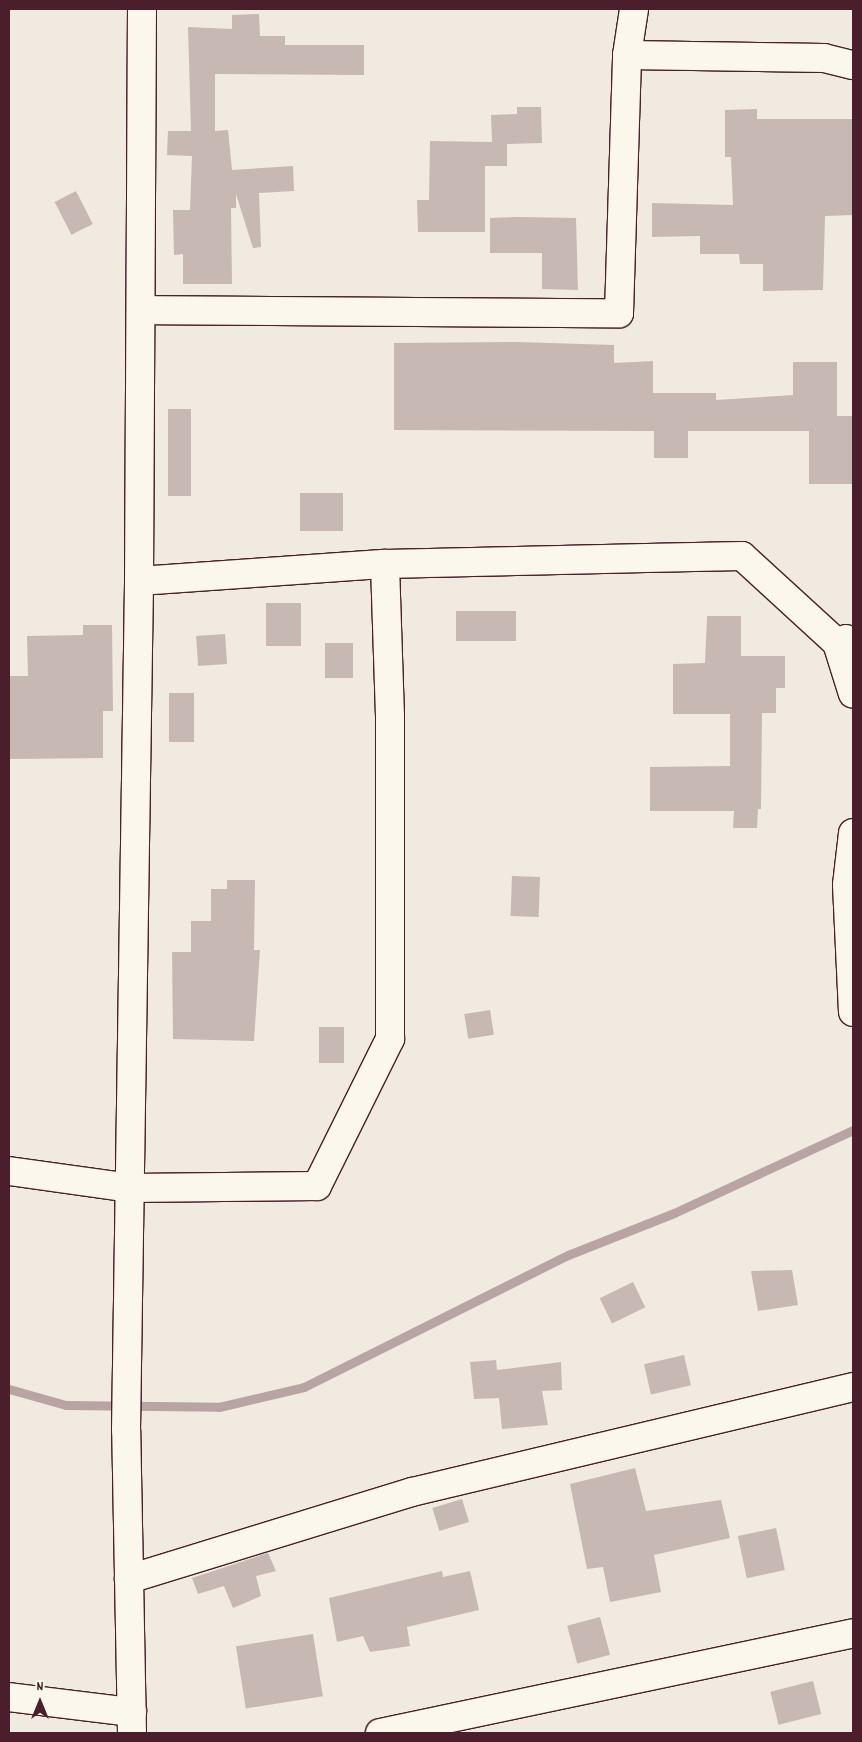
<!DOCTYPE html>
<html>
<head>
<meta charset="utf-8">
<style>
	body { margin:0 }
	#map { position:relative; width:862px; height:1742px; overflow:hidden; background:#f0eae0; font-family:Dekko,sans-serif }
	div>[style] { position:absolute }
	.stream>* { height:9px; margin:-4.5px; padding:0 4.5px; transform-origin:4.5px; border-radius:4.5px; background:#b8a4a2 }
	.building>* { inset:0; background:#c8b8b3; transform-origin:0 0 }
	.roads { filter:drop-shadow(1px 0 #4a1f2b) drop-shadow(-1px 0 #4a1f2b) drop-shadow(0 1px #4a1f2b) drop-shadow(0 -1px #4a1f2b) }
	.street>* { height:28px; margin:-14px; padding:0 14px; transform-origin:14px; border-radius:14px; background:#fbf7ec }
	.secondary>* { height:28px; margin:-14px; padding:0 14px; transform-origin:14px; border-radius:14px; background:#fbf7ec }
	span { translate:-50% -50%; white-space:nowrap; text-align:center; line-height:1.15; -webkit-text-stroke:4px #fbf7ec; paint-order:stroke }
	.frame { position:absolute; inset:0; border:10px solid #4a1f2b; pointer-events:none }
	.north { position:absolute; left:15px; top:1677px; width:50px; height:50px; -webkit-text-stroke:4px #fbf7ec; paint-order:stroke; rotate:0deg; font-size:14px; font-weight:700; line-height:20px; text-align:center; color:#4a1f2b }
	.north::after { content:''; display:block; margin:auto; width:18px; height:22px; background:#4a1f2b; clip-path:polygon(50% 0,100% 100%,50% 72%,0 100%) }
</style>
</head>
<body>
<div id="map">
	<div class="stream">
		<div style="left:9px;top:1389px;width:59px;rotate:15.7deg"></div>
		<div style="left:66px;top:1405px;width:153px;rotate:0.7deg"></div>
		<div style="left:219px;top:1407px;width:87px;rotate:-13.2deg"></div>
		<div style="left:304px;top:1387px;width:295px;rotate:-26.6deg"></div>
		<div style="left:568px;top:1255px;width:114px;rotate:-21.6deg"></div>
		<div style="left:674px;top:1213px;width:197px;rotate:-24.9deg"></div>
	</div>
	<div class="building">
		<div style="clip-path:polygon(259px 14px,260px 36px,285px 36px,285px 45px,364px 45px,364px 75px,215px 74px,215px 131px,228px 130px,232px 170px,293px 166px,294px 191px,259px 193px,261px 247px,253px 248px,236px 194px,236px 208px,231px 208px,232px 284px,183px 284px,183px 254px,174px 255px,173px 210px,190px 210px,192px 156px,167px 155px,168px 131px,191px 131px,188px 27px,232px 29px,232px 15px)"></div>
		<div style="clip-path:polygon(517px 107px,541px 107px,542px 143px,507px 144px,507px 166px,485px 166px,485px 232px,418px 232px,417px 200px,429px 200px,430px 141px,492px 142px,491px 115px,517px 114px)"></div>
		<div style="clip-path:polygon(757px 109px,757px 119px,853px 119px,853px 215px,825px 216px,823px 290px,763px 291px,763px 264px,740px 264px,739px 254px,700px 254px,700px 236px,652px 237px,652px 203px,733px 205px,731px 157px,725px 157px,725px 110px)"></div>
		<div style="left:76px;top:191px;width:37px;height:24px;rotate:63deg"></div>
		<div style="clip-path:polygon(517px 217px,576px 218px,578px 290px,542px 289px,542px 253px,490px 253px,490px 218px)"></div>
		<div style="clip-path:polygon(517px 342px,614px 345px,614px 363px,653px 361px,653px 393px,716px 393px,716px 400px,793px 395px,793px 362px,837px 362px,837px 416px,853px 416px,853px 484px,809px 484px,809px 431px,688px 431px,688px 458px,654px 458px,654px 431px,394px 430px,394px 343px)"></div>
		<div style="left:168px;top:409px;width:23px;height:87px"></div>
		<div style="left:300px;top:493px;width:43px;height:38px"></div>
		<div style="left:266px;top:603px;width:35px;height:43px"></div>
		<div style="left:456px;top:611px;width:60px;height:30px"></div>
		<div style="clip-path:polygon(707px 616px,741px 616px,741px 656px,785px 656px,785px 688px,776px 688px,776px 713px,762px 713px,761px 809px,758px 809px,757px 828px,733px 828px,734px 811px,650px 811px,650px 767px,730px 766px,730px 714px,673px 714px,673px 664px,705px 663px)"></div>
		<div style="clip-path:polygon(83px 625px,112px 625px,113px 711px,103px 711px,103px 758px,10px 759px,10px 676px,28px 676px,27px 636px,83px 635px)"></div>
		<div style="left:225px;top:634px;width:30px;height:29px;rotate:86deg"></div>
		<div style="left:325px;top:643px;width:28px;height:35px"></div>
		<div style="left:169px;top:693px;width:25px;height:49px"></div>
		<div style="left:512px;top:876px;width:28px;height:40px;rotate:2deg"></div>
		<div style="clip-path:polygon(227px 880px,255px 880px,254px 950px,260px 950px,254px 1041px,173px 1039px,172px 952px,191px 952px,191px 921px,211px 921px,211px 889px,227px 889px)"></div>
		<div style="left:490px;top:1010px;width:25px;height:26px;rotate:81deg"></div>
		<div style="left:319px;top:1027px;width:25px;height:36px"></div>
		<div style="clip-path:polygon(792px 1270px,798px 1305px,758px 1311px,751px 1271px)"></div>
		<div style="left:633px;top:1282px;width:28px;height:37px;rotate:64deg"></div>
		<div style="left:684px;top:1355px;width:31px;height:41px;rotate:77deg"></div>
		<div style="clip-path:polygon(496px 1360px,497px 1370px,561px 1362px,562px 1390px,542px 1391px,548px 1425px,502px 1429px,499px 1398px,474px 1399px,470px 1362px)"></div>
		<div style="clip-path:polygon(635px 1468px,646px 1511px,721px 1500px,730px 1538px,654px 1555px,661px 1592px,610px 1602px,603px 1567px,587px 1569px,570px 1484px)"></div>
		<div style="left:462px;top:1499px;width:24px;height:31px;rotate:73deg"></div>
		<div style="left:776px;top:1528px;width:43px;height:39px;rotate:78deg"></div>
		<div style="clip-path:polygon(268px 1553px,276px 1571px,256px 1576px,261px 1596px,233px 1608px,224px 1586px,198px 1594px,192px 1578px)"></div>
		<div style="clip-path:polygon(442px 1571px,443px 1577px,470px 1571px,479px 1610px,407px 1627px,410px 1646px,370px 1652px,363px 1636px,337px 1642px,329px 1598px)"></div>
		<div style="left:600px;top:1617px;width:39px;height:34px;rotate:75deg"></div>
		<div style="left:313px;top:1634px;width:63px;height:78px;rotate:81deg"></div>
		<div style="left:813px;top:1681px;width:34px;height:44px;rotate:76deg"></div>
	</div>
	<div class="roads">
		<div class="street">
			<div style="left:627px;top:55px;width:197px;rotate:0.9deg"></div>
			<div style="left:824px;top:58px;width:30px;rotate:14deg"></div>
			<div style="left:141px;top:310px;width:478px;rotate:0.4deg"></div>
			<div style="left:619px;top:313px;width:258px;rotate:-88.2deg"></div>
			<div style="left:627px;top:55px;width:47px;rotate:-81.3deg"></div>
			<div style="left:139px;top:581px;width:247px;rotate:-4deg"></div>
			<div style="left:385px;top:564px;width:357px;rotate:-1.3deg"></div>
			<div style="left:742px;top:556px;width:129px;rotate:42.5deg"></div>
			<div style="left:837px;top:643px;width:17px;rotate:24deg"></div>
			<div style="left:846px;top:639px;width:10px;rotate:156deg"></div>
			<div style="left:837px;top:643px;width:53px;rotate:72.6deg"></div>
			<div style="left:853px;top:833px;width:52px;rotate:96.6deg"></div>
			<div style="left:847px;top:885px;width:127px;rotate:87.3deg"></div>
			<div style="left:9px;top:1171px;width:122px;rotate:8deg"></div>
			<div style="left:130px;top:1188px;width:187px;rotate:-0.6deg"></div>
			<div style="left:317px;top:1186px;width:164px;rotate:-63.6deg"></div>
			<div style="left:390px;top:1039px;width:323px;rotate:-90deg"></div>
			<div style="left:390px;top:716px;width:152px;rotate:-91.9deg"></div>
			<div style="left:129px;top:1579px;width:296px;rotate:-17.1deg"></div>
			<div style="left:412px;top:1492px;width:453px;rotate:-13.4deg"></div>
			<div style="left:9px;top:1697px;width:124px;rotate:7deg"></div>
			<div style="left:380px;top:1733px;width:483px;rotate:-11.9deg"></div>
		</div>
		<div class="secondary">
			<div style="left:132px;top:1733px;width:303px;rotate:-91.1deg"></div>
			<div style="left:126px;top:1430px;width:849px;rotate:-89.12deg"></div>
			<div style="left:139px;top:581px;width:572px;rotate:-89.7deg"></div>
		</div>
	</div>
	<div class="frame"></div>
	<div class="north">N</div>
</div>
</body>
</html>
